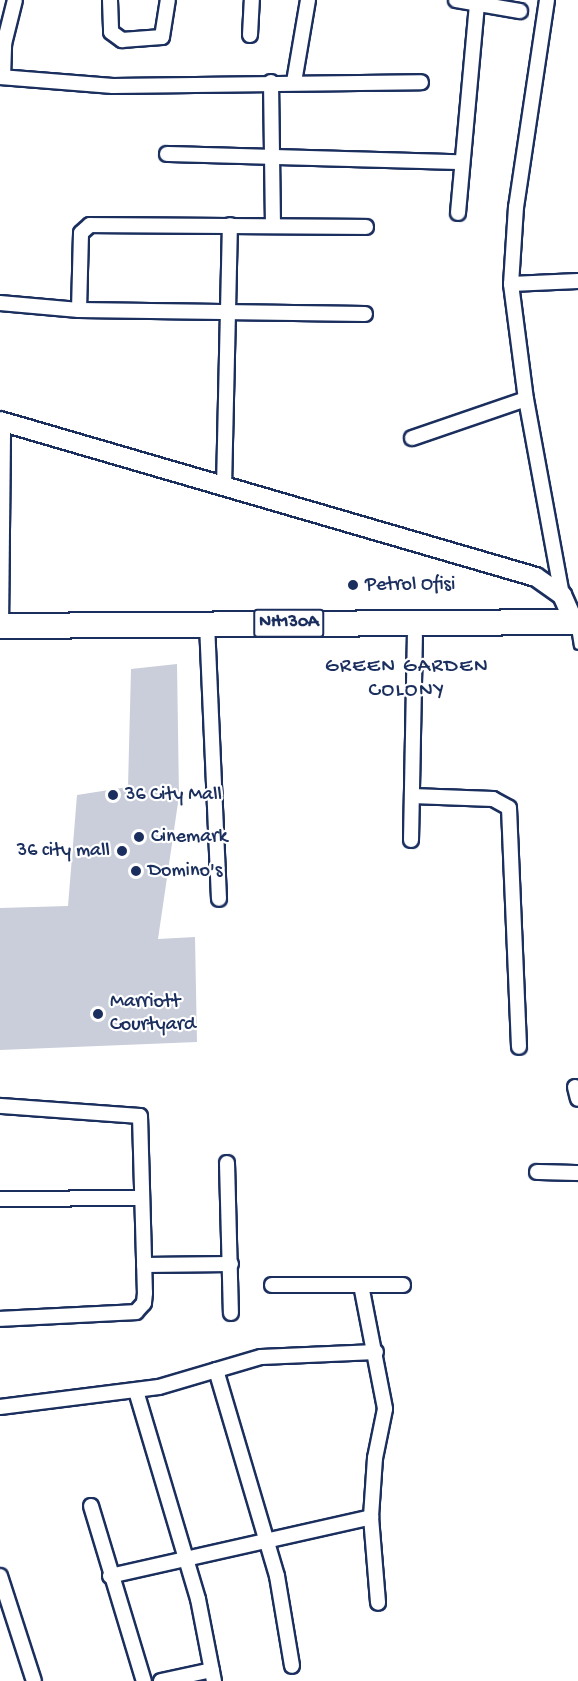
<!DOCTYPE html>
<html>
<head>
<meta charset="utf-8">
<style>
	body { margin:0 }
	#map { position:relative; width:578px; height:1681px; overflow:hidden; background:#fff; font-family:"Gochi Hand",sans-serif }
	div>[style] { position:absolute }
	.building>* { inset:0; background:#caceda }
	.roads { filter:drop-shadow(2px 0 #1b2f5e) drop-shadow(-2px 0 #1b2f5e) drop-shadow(0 2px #1b2f5e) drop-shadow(0 -2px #1b2f5e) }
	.lane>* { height:7px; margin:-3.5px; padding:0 3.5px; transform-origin:3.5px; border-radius:3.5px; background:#fff }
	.street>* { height:14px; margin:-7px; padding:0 7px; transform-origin:7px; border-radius:7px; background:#fff }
	.secondary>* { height:18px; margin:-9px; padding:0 9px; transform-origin:9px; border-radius:9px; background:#fff }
	.highway>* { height:24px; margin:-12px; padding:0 12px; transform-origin:12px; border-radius:12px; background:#fff }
	.dots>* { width:16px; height:16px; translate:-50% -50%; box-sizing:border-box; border:3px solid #fff; border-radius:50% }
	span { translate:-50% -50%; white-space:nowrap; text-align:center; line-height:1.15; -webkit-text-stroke:4.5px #fff; paint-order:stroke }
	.shield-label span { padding:2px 4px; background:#fff; border:2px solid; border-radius:4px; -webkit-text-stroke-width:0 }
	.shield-label { font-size:18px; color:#1b2f5e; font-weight:700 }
	.poi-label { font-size:20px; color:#1b2f5e }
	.left { translate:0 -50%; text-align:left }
	.right { translate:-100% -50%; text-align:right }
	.neighbourhood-label { font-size:21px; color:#1b2f5e; letter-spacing:1.5px }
</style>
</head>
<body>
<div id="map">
	<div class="building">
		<div style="clip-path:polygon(177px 664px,179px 796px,158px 939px,195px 937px,197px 1042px,0 1050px,0 908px,68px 906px,77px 795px,128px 787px,131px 669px)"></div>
	</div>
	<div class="roads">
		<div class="lane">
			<div style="left:575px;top:627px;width:18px;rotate:81deg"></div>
		</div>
		<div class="street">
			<div style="left:110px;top:0;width:32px;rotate:88deg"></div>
			<div style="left:111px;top:32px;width:14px;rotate:36deg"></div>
			<div style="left:122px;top:40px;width:40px;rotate:-4.3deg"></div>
			<div style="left:162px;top:37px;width:37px;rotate:-81deg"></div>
			<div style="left:456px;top:0;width:65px;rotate:9.8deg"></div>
			<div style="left:547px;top:0;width:209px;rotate:98.5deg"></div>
			<div style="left:516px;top:207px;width:77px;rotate:93.7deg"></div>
			<div style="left:511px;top:284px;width:116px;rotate:82.6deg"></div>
			<div style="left:526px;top:399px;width:199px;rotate:79.6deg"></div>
			<div style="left:250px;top:35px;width:35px;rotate:-87deg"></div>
			<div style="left:0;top:77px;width:113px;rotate:4.6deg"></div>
			<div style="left:113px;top:86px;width:308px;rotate:-0.7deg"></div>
			<div style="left:3px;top:77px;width:33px;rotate:-88deg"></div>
			<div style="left:4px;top:44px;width:45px;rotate:-76deg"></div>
			<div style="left:271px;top:82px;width:143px;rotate:89.2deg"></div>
			<div style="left:294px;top:82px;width:83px;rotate:-80.3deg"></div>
			<div style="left:167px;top:154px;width:293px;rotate:1.6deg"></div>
			<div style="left:458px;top:213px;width:210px;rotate:-84.8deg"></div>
			<div style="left:511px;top:284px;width:67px;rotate:-2.6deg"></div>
			<div style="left:0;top:303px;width:79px;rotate:5.1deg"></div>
			<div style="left:79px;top:310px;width:286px;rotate:0.8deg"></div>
			<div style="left:79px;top:310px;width:77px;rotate:-88.5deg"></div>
			<div style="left:81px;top:233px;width:12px;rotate:-42deg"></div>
			<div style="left:90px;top:225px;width:276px;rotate:0.4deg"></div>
			<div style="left:412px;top:438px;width:120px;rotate:-18.9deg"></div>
			<div style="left:224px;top:487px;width:262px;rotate:-88.7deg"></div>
			<div style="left:207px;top:624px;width:275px;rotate:87.5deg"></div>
			<div style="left:1px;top:626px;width:204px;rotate:-89.4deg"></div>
			<div style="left:412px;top:796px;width:81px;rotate:2.1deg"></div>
			<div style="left:493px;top:799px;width:18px;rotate:29deg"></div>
			<div style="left:509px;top:808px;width:239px;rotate:87.6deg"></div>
			<div style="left:411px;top:840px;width:204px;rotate:-88.9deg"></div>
			<div style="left:575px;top:1087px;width:12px;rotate:76deg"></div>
			<div style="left:0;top:1106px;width:140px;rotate:4.1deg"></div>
			<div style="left:140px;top:1116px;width:177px;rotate:88.4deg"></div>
			<div style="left:145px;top:1293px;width:10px;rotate:96deg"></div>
			<div style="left:144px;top:1303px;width:12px;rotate:132deg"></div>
			<div style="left:136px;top:1312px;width:136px;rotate:177.1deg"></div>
			<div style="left:227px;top:1163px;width:150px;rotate:88.5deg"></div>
			<div style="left:537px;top:1172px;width:41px;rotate:1.4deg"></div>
			<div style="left:0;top:1199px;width:142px;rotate:-0.4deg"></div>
			<div style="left:144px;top:1265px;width:87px;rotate:-0.7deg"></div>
			<div style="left:272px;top:1285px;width:131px"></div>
			<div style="left:361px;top:1285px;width:126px;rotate:79deg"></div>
			<div style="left:385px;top:1409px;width:50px;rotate:101.5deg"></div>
			<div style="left:375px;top:1458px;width:59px;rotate:93.9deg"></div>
			<div style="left:371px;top:1517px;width:86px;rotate:85.3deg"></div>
			<div style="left:216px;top:1370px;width:215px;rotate:73.5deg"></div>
			<div style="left:277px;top:1576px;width:91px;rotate:80.5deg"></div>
			<div style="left:136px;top:1391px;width:217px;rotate:73.4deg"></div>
			<div style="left:198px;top:1599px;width:84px;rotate:79deg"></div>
			<div style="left:0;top:1407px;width:160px;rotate:-7.2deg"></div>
			<div style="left:159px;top:1387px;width:106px;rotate:-16.4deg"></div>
			<div style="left:261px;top:1357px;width:115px;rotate:-2.5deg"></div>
			<div style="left:91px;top:1506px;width:183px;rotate:73.2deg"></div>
			<div style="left:0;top:1576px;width:110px;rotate:72.1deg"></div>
			<div style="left:110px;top:1576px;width:268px;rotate:-12.7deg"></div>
			<div style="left:161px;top:1681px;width:52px;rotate:-12.2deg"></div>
		</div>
		<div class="secondary">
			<div style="left:0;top:421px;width:558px;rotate:16.23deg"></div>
			<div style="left:536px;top:577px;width:32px;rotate:35deg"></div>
			<div style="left:562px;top:595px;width:30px;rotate:66deg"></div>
		</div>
		<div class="highway">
			<div style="left:0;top:626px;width:578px;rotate:-0.4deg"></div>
		</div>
	</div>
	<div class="dots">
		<div style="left:353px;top:585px;background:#1b2f5e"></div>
		<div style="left:113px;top:795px;background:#1b2f5e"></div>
		<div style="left:139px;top:837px;background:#1b2f5e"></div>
		<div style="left:122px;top:851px;background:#1b2f5e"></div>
		<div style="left:136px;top:871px;background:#1b2f5e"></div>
		<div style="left:98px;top:1014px;background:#1b2f5e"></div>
	</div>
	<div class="shield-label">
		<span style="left:289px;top:623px">NH130A</span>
	</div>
	<div class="poi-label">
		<span class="left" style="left:365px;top:585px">Petrol Ofisi</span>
		<span class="left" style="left:125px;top:795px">36 City Mall</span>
		<span class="left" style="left:151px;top:837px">Cinemark</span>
		<span class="right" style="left:110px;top:851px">36 city mall</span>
		<span class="left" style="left:148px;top:871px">Domino's</span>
		<span class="left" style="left:110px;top:1014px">Marriott<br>Courtyard</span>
	</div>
	<div class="neighbourhood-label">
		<span style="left:407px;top:680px">GREEN GARDEN<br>COLONY</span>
	</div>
</div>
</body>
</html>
